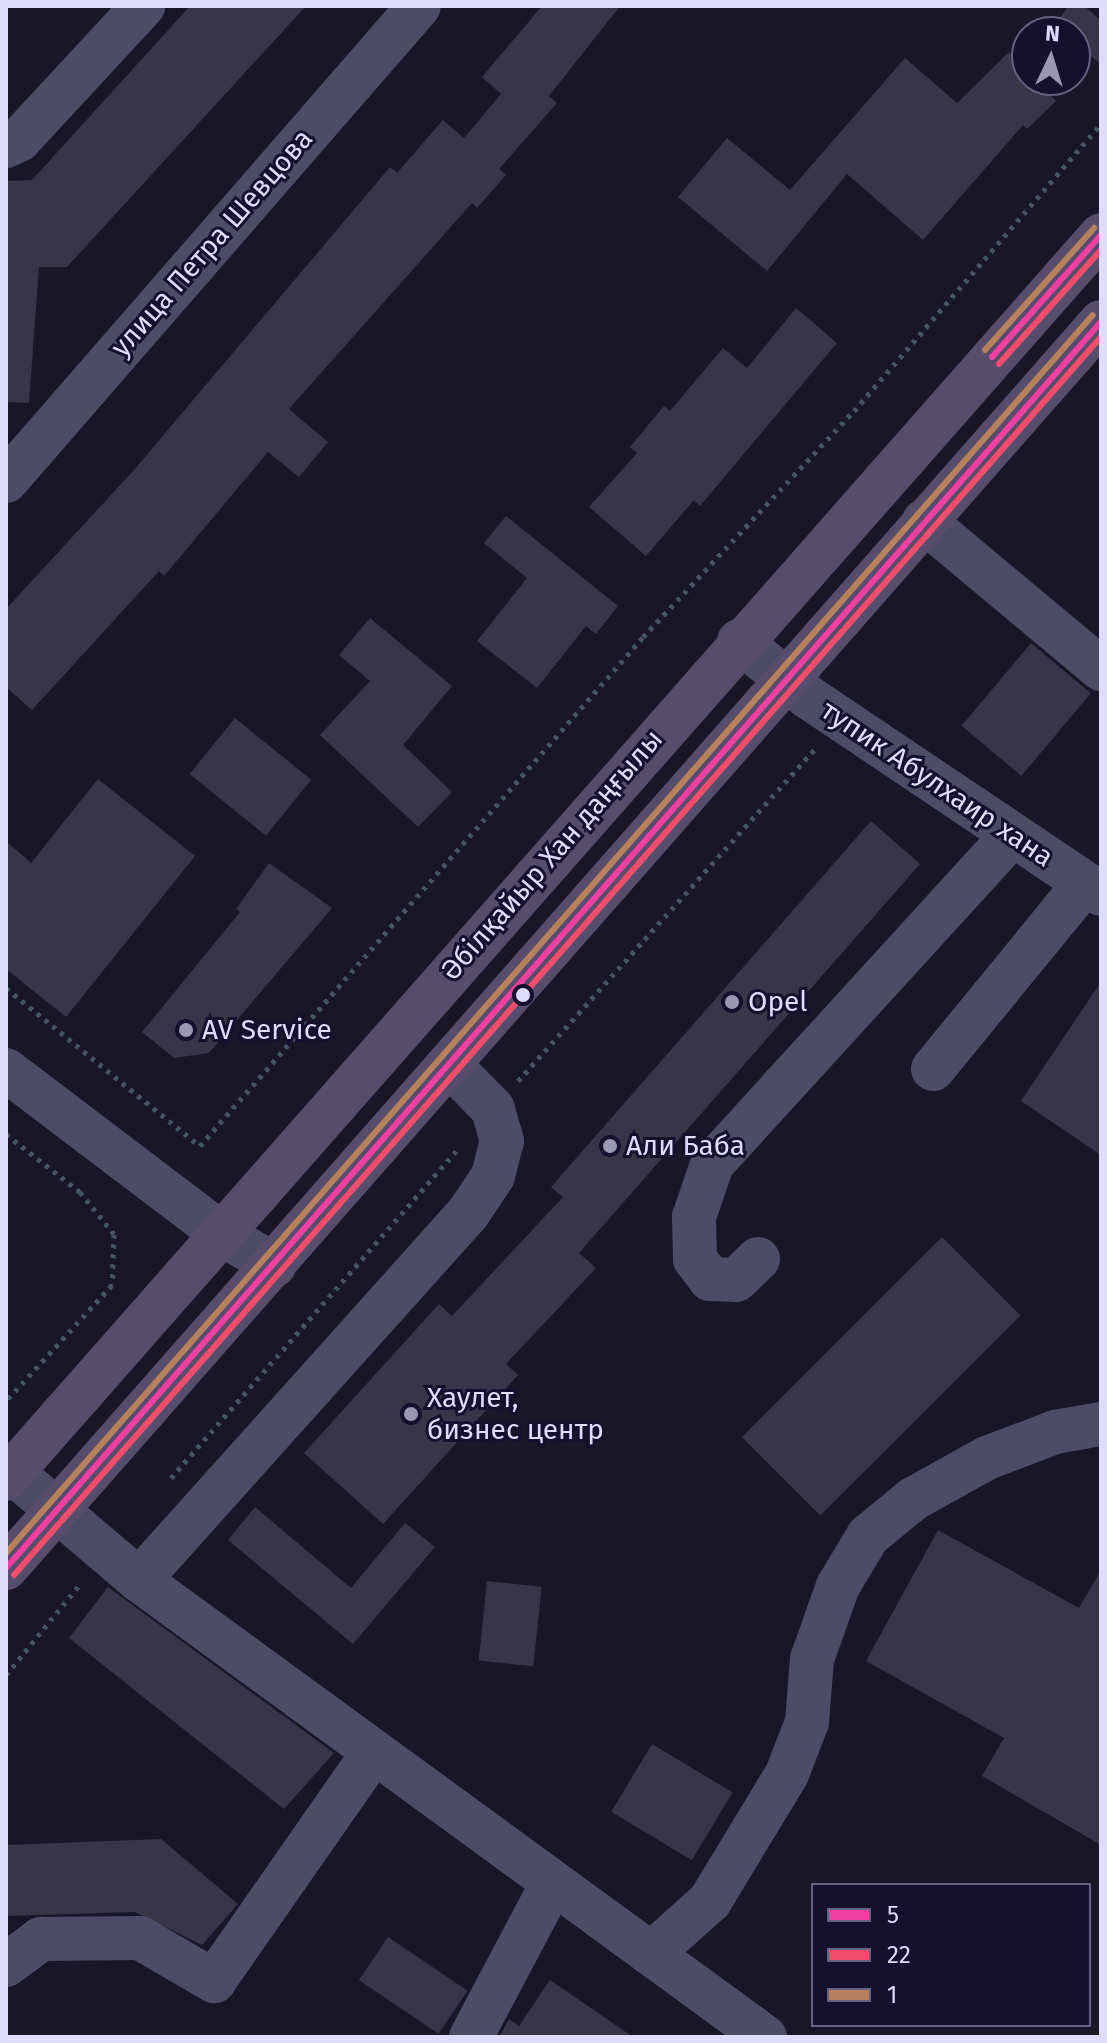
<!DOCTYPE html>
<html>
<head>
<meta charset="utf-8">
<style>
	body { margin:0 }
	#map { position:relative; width:1107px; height:2043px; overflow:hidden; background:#191627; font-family:"Fira Sans",sans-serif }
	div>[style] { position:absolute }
	.building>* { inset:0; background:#383548; transform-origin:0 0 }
	.path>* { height:5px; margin-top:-2.5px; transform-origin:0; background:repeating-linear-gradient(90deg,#455363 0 4px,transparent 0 10px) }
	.minor>* { height:44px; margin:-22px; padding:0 22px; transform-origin:22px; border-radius:22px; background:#4c4c67 }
	.major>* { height:44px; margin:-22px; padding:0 22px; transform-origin:22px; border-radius:22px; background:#554d6b }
	.bus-1>* { height:6px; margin:-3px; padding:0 3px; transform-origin:3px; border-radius:3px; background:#f240a1 }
	.bus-2>* { height:6px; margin:-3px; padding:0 3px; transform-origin:3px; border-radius:3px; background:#f44d6c }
	.bus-3>* { height:6px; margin:-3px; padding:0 3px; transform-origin:3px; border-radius:3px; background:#b6815c }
	.dots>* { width:22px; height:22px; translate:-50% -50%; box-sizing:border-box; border:4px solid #14102d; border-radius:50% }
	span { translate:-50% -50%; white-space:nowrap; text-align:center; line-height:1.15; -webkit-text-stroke:6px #14102d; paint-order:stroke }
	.street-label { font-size:28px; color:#dfdcff }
	.poi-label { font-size:28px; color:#dfdcff }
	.left { translate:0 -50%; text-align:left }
	.frame { position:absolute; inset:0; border:8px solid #dfdcff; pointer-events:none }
	.legend { position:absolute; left:811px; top:1883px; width:280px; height:144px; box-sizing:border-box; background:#14102d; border:2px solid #656281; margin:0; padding:10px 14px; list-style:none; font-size:24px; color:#dfdcff }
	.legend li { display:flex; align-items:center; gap:16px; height:40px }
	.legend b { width:40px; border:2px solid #656281 }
	.north { position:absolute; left:1011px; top:16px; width:80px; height:80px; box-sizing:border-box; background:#14102d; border:2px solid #656281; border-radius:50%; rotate:4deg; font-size:22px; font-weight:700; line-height:32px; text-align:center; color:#dfdcff }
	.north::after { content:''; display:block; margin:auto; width:28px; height:36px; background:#9a97b3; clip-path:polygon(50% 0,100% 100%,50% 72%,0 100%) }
</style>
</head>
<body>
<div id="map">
	<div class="building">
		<div style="clip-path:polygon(190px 6px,306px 6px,67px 267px,39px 267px,29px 403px,6px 402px,6px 181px,32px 180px)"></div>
		<div style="clip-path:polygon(542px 6px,620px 6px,549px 96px,557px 103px,499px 169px,506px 175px,477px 208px,472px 203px,289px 409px,328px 442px,299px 477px,268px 452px,164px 576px,159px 571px,32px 710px,6px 687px,6px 609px,134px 470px,390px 167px,397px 173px,443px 120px,464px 138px,501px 94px,482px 77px)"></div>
		<div style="clip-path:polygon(1069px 6px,1084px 6px,1101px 20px,1101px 64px,1075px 44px,1075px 32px,1053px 26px)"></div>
		<div style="clip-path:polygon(1009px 52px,1027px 71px,1027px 80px,1036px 80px,1056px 101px,1027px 129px,1023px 125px,923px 240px,847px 174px,767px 271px,678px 197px,727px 138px,790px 190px,905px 58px,957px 103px)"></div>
		<div style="clip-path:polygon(796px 308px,837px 343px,700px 506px,694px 500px,646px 556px,589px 507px,637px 453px,630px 447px,664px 406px,670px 411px,723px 348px,747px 368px)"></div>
		<div style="clip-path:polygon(506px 516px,618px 606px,596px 634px,586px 626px,537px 688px,477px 641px,527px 578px,484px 543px)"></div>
		<div style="clip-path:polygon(370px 618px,452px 686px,403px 745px,452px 792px,418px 827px,320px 735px,370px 681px,339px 655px)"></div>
		<div style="left:1031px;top:643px;width:78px;height:108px;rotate:40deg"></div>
		<div style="left:235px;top:718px;width:98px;height:72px;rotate:39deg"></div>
		<div style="clip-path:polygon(98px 779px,195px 856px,66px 1017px,6px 969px,6px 841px,31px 863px)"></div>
		<div style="clip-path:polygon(871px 821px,920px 864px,579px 1253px,596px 1268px,506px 1364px,518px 1375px,383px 1524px,304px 1453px,439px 1304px,452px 1316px,563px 1197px,551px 1187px)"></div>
		<div style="clip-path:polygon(269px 863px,332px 908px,209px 1053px,174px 1058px,142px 1032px,240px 912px,236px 909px)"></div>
		<div style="clip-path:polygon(1101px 982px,1101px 1155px,1021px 1101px)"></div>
		<div style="left:942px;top:1237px;width:111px;height:283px;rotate:45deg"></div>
		<div style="clip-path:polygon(255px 1507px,351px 1588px,405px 1523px,435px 1547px,353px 1644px,228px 1540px)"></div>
		<div style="clip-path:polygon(938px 1530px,1079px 1608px,1101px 1570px,1101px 1845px,982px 1776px,1004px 1738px,866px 1661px)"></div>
		<div style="left:487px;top:1581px;width:55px;height:80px;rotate:6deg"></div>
		<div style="clip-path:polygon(108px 1587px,334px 1753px,284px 1809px,69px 1638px)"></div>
		<div style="left:652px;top:1744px;width:94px;height:79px;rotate:31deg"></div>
		<div style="clip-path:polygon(161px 1839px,238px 1904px,202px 1945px,135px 1912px,6px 1916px,6px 1845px)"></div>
		<div style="left:388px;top:1937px;width:96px;height:52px;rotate:34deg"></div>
		<div style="clip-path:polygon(550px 1980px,633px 2037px,499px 2037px,509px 2019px,519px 2026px)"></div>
	</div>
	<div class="path">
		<div style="left:6px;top:988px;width:250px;rotate:39.2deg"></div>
		<div style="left:200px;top:1146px;width:675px;rotate:-48.97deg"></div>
		<div style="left:643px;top:637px;width:309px;rotate:-47deg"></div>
		<div style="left:854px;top:411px;width:379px;rotate:-49.3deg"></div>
		<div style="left:518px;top:1081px;width:447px;rotate:-48.2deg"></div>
		<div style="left:6px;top:1134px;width:94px;rotate:38.1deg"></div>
		<div style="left:80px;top:1192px;width:54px;rotate:51deg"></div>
		<div style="left:114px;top:1234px;width:51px;rotate:92.2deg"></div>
		<div style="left:112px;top:1285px;width:157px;rotate:132.4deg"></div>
		<div style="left:171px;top:1478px;width:434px;rotate:-48.9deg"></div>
		<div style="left:6px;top:1675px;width:119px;rotate:-50.8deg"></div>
	</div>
	<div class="minor">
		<div style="left:6px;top:146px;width:14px;rotate:-25deg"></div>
		<div style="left:19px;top:140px;width:183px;rotate:-47.2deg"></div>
		<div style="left:6px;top:481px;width:629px;rotate:-48.99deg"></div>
		<div style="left:924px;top:521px;width:231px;rotate:39.9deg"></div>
		<div style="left:739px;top:641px;width:89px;rotate:39.1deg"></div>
		<div style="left:808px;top:697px;width:353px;rotate:33.9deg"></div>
		<div style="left:933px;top:1069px;width:240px;rotate:-50.7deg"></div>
		<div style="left:6px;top:1070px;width:271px;rotate:37.2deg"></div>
		<div style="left:222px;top:1234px;width:61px;rotate:30.8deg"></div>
		<div style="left:758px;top:1259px;width:30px;rotate:136deg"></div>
		<div style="left:736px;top:1280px;width:26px;rotate:-178deg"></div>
		<div style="left:710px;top:1279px;width:25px;rotate:-127deg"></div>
		<div style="left:695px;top:1259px;width:42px;rotate:-91.4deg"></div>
		<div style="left:694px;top:1217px;width:56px;rotate:-71.2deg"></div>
		<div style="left:712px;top:1164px;width:445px;rotate:-47.6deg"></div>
		<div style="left:12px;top:1472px;width:167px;rotate:40.4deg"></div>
		<div style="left:139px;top:1580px;width:775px;rotate:36.13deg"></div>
		<div style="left:139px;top:1580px;width:494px;rotate:-48.1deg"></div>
		<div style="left:469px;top:1212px;width:43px;rotate:-56.3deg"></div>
		<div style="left:493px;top:1176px;width:36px;rotate:-76deg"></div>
		<div style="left:502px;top:1141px;width:33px;rotate:-106deg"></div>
		<div style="left:493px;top:1109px;width:63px;rotate:-134.4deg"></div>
		<div style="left:651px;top:1954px;width:79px;rotate:-41.9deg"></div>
		<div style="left:710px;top:1901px;width:149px;rotate:-58.8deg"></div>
		<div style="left:787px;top:1774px;width:56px;rotate:-69deg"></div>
		<div style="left:807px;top:1722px;width:63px;rotate:-85.5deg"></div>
		<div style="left:812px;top:1659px;width:77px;rotate:-70.4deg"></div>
		<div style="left:838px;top:1586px;width:58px;rotate:-59deg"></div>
		<div style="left:868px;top:1536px;width:58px;rotate:-39.4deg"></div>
		<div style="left:913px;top:1499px;width:85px;rotate:-29deg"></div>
		<div style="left:987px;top:1458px;width:73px;rotate:-20.9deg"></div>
		<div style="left:1055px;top:1432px;width:47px;rotate:-9.9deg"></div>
		<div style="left:6px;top:1965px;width:44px;rotate:-36.6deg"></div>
		<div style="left:41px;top:1939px;width:99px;rotate:-0.6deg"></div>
		<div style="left:140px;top:1938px;width:86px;rotate:30.2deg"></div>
		<div style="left:214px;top:1981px;width:279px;rotate:-55.1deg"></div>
		<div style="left:471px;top:2037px;width:175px;rotate:-62.1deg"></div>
	</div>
	<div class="major">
		<div style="left:6px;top:1479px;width:1657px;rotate:-48.64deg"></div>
		<div style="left:6px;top:1568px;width:1659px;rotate:-48.69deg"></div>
	</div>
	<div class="bus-1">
		<div style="left:992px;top:357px;width:164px;rotate:-48.2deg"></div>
		<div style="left:6px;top:1568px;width:1659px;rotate:-48.69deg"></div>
	</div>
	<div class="bus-2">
		<div style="left:999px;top:364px;width:153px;rotate:-48.2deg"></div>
		<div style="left:14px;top:1575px;width:1647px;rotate:-48.72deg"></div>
	</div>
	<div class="bus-3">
		<div style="left:985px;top:350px;width:164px;rotate:-48.2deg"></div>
		<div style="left:6px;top:1553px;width:1647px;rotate:-48.72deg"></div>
	</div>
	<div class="dots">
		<div style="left:523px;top:995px;background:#dfdcff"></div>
		<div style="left:732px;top:1002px;background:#9a97b3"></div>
		<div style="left:186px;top:1030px;background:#9a97b3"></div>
		<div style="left:610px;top:1146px;background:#9a97b3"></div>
		<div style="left:411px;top:1414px;background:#9a97b3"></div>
	</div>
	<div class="street-label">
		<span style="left:212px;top:243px;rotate:-49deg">улица Петра Шевцова</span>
		<span style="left:937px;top:784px;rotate:34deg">тупик Абулхаир хана</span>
		<span style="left:552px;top:855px;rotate:-49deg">Әбілқайыр Хан даңғылы</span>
	</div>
	<div class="poi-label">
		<span class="left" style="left:748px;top:1002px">Opel</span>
		<span class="left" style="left:202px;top:1030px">AV Service</span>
		<span class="left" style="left:626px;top:1146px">Али Баба</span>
		<span class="left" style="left:427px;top:1414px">Хаулет,<br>бизнес центр</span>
	</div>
	<div class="frame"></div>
	<ul class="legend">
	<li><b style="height:10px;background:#f240a1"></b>5</li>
	<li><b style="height:10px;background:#f44d6c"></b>22</li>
	<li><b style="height:10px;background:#b6815c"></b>1</li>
	</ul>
	<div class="north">N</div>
</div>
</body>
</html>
